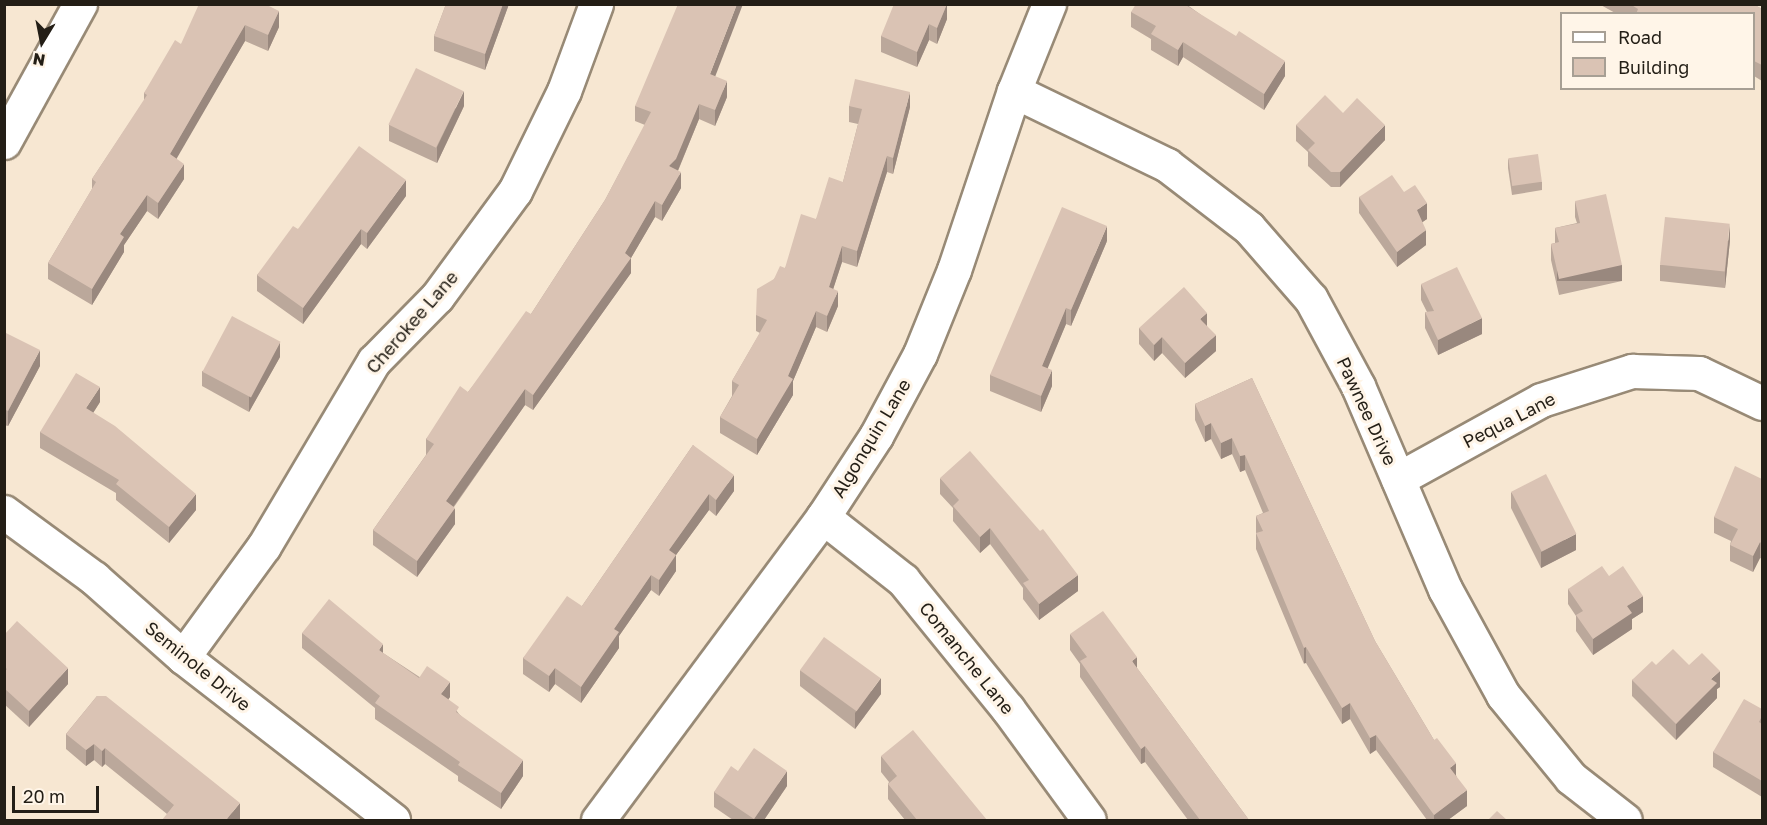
<!DOCTYPE html>
<html>
<head>
<meta charset="utf-8">
<style>
	body { margin:0 }
	#map { position:relative; width:1767px; height:825px; overflow:hidden; background:#f7e7d2; font-family:"Golos Text",sans-serif }
	div>[style] { position:absolute }
	.roads { filter:drop-shadow(2px 0 #988a76) drop-shadow(-2px 0 #988a76) drop-shadow(0 2px #988a76) drop-shadow(0 -2px #988a76) }
	.minor>* { height:33px; margin:-16.5px; padding:0 16.5px; transform-origin:16.5px; border-radius:16.5px; background:#fff }
	.wall>* { inset:0; background:#bba89b }
	.shaded-wall>* { inset:0; background:#99887e; transform-origin:0 0 }
	.building>* { inset:0; background:#dac3b4; transform-origin:0 0 }
	span { translate:-50% -50%; white-space:nowrap; text-align:center; line-height:1.15; -webkit-text-stroke:6px #fff5e8; paint-order:stroke }
	.street-label { font-size:18px; color:#231e16 }
	.frame { position:absolute; inset:0; border:6px solid #231e16; pointer-events:none }
	.legend { position:absolute; left:1560px; top:12px; width:195px; height:78px; box-sizing:border-box; background:#fff5e8; border:2px solid #a79f94; margin:0; padding:8px 10px; list-style:none; font-size:18px; color:#231e16 }
	.legend li { display:flex; align-items:center; gap:12px; height:30px }
	.legend b { width:30px; border:2px solid #a79f94 }
	.north { position:absolute; left:12px; top:12px; width:60px; height:60px; -webkit-text-stroke:4px #fff5e8; paint-order:stroke; rotate:190deg; font-size:16px; font-weight:700; line-height:24px; text-align:center; color:#231e16 }
	.north::after { content:''; display:block; margin:auto; width:21px; height:27px; background:#231e16; clip-path:polygon(50% 0,100% 100%,50% 72%,0 100%) }
	.scale { position:absolute; left:12px; top:786px; width:87px; height:27px; box-sizing:border-box; border:3px solid #231e16; border-top:0; padding-left:8px; font-size:18px; line-height:21px; white-space:nowrap; color:#231e16; -webkit-text-stroke:4px #fff5e8; paint-order:stroke }
</style>
</head>
<body>
<div id="map">
	<div class="roads">
		<div class="minor">
			<div style="left:1014px;top:91px;width:170px;rotate:25.8deg"></div>
			<div style="left:1167px;top:165px;width:103px;rotate:37.5deg"></div>
			<div style="left:1249px;top:228px;width:94px;rotate:48.9deg"></div>
			<div style="left:1311px;top:299px;width:99px;rotate:61.6deg"></div>
			<div style="left:1358px;top:386px;width:221px;rotate:66.8deg"></div>
			<div style="left:1445px;top:589px;width:121px;rotate:61.3deg"></div>
			<div style="left:1503px;top:695px;width:107px;rotate:50.7deg"></div>
			<div style="left:1571px;top:778px;width:68px;rotate:37.9deg"></div>
			<div style="left:4px;top:142px;width:158px;rotate:-61.2deg"></div>
			<div style="left:1398px;top:479px;width:163px;rotate:-28.9deg"></div>
			<div style="left:1541px;top:400px;width:96px;rotate:-17.7deg"></div>
			<div style="left:1632px;top:371px;width:67px;rotate:1.7deg"></div>
			<div style="left:1699px;top:373px;width:70px;rotate:25.5deg"></div>
			<div style="left:4px;top:512px;width:112px;rotate:36.3deg"></div>
			<div style="left:94px;top:578px;width:119px;rotate:41.6deg"></div>
			<div style="left:183px;top:657px;width:266px;rotate:37.8deg"></div>
			<div style="left:823px;top:517px;width:102px;rotate:38.2deg"></div>
			<div style="left:903px;top:580px;width:166px;rotate:50.9deg"></div>
			<div style="left:1008px;top:709px;width:137px;rotate:53.9deg"></div>
			<div style="left:183px;top:657px;width:137px;rotate:-53.9deg"></div>
			<div style="left:264px;top:546px;width:215px;rotate:-59.3deg"></div>
			<div style="left:374px;top:361px;width:90px;rotate:-45.5deg"></div>
			<div style="left:437px;top:297px;width:132px;rotate:-53.7deg"></div>
			<div style="left:515px;top:191px;width:111px;rotate:-63.9deg"></div>
			<div style="left:564px;top:91px;width:93px;rotate:-69.8deg"></div>
			<div style="left:598px;top:820px;width:377px;rotate:-53.4deg"></div>
			<div style="left:823px;top:517px;width:97px;rotate:-56.8deg"></div>
			<div style="left:876px;top:436px;width:93px;rotate:-61.8deg"></div>
			<div style="left:920px;top:354px;width:91px;rotate:-68deg"></div>
			<div style="left:954px;top:270px;width:189px;rotate:-71.5deg"></div>
			<div style="left:1014px;top:91px;width:94px;rotate:-68.1deg"></div>
		</div>
	</div>
	<div class="wall">
		<div style="clip-path:polygon(446px 4px,509px 4px,485px 70px,434px 51px,434px 36px)"></div>
		<div style="clip-path:polygon(947px 4px,947px 19px,937px 44px,929px 40px,917px 67px,881px 52px,881px 36px)"></div>
		<div style="clip-path:polygon(1186px 4px,1285px 76px,1264px 110px,1183px 57px,1178px 66px,1151px 50px,1151px 39px,1131px 27px,1131px 12px)"></div>
		<div style="clip-path:polygon(1599px 4px,1753px 4px,1762px 9px,1762px 81px,1754px 76px,1754px 14px,1617px 14px)"></div>
		<div style="clip-path:polygon(279px 11px,279px 27px,268px 51px,245px 41px,176px 158px,184px 179px,158px 219px,147px 211px,124px 245px,124px 252px,92px 305px,48px 279px,48px 263px,92px 189px,92px 179px,144px 101px,144px 93px,181px 44px)"></div>
		<div style="clip-path:polygon(715px 77px,727px 97px,715px 126px,699px 119px,678px 171px,681px 188px,662px 221px,655px 217px,631px 258px,631px 273px,533px 410px,525px 405px,454px 507px,455px 524px,417px 577px,373px 545px,373px 530px,426px 455px,426px 439px,468px 392px,531px 314px,605px 200px,645px 125px,635px 121px,635px 106px)"></div>
		<div style="clip-path:polygon(464px 106px,437px 163px,389px 141px,389px 125px)"></div>
		<div style="clip-path:polygon(849px 106px,910px 107px,893px 174px,887px 172px,857px 267px,842px 262px,833px 289px,838px 306px,827px 332px,816px 327px,793px 381px,793px 395px,757px 455px,720px 433px,720px 417px,732px 396px,732px 381px,760px 333px,756px 331px,756px 315px,774px 279px,785px 268px,816px 219px,843px 182px,858px 124px,849px 122px)"></div>
		<div style="clip-path:polygon(1343px 113px,1385px 140px,1340px 187px,1331px 187px,1308px 166px,1308px 152px,1296px 141px,1296px 125px)"></div>
		<div style="clip-path:polygon(1508px 159px,1542px 182px,1542px 190px,1512px 195px,1508px 168px)"></div>
		<div style="clip-path:polygon(1404px 192px,1427px 219px,1422px 222px,1426px 245px,1397px 267px,1359px 213px,1359px 197px)"></div>
		<div style="clip-path:polygon(406px 196px,367px 249px,361px 244px,303px 324px,257px 291px,257px 275px,298px 229px)"></div>
		<div style="clip-path:polygon(1575px 201px,1622px 281px,1559px 295px,1551px 260px,1551px 244px,1555px 243px,1555px 228px,1577px 223px,1575px 217px)"></div>
		<div style="clip-path:polygon(1730px 240px,1725px 288px,1660px 281px,1660px 265px)"></div>
		<div style="clip-path:polygon(1107px 241px,1071px 326px,1066px 324px,1047px 368px,1052px 386px,1041px 412px,990px 391px,990px 375px)"></div>
		<div style="clip-path:polygon(1421px 284px,1482px 334px,1438px 355px,1425px 328px,1425px 312px,1427px 312px,1421px 300px)"></div>
		<div style="clip-path:polygon(1207px 326px,1216px 351px,1185px 378px,1162px 353px,1154px 361px,1139px 344px,1139px 328px)"></div>
		<div style="clip-path:polygon(4px 332px,40px 366px,8px 426px,4px 425px)"></div>
		<div style="clip-path:polygon(280px 357px,249px 412px,202px 386px,202px 371px)"></div>
		<div style="clip-path:polygon(1252px 378px,1375px 641px,1434px 740px,1456px 775px,1467px 806px,1448px 820px,1427px 820px,1376px 750px,1370px 754px,1350px 719px,1342px 724px,1306px 663px,1304px 664px,1256px 549px,1256px 516px,1263px 513px,1245px 470px,1240px 472px,1232px 454px,1221px 459px,1211px 439px,1205px 442px,1195px 420px,1195px 404px)"></div>
		<div style="clip-path:polygon(100px 402px,93px 413px,196px 510px,169px 543px,116px 500px,116px 493px,40px 448px,40px 432px)"></div>
		<div style="clip-path:polygon(693px 445px,734px 491px,716px 516px,709px 510px,676px 555px,676px 571px,659px 596px,651px 590px,619px 636px,619px 648px,581px 703px,555px 684px,549px 692px,523px 674px,523px 658px,582px 606px)"></div>
		<div style="clip-path:polygon(940px 478px,1078px 591px,1039px 620px,1023px 599px,1023px 588px,990px 544px,980px 553px,953px 521px,953px 508px,940px 494px)"></div>
		<div style="clip-path:polygon(1762px 479px,1762px 559px,1760px 558px,1753px 572px,1730px 561px,1730px 545px,1731px 541px,1714px 533px,1714px 517px)"></div>
		<div style="clip-path:polygon(1511px 492px,1576px 550px,1541px 568px,1511px 508px)"></div>
		<div style="clip-path:polygon(1609px 576px,1643px 612px,1632px 619px,1632px 629px,1593px 655px,1576px 631px,1576px 616px,1568px 604px,1568px 589px)"></div>
		<div style="clip-path:polygon(302px 633px,383px 653px,450px 697px,448px 699px,459px 714px,523px 776px,501px 809px,458px 781px,458px 776px,375px 719px,375px 708px,302px 648px)"></div>
		<div style="clip-path:polygon(1070px 634px,1137px 668px,1249px 820px,1188px 820px,1145px 762px,1141px 764px,1080px 677px,1080px 664px,1070px 650px)"></div>
		<div style="clip-path:polygon(4px 635px,68px 684px,29px 727px,4px 704px)"></div>
		<div style="clip-path:polygon(1656px 665px,1689px 665px,1720px 687px,1717px 689px,1717px 698px,1676px 740px,1632px 696px,1632px 680px)"></div>
		<div style="clip-path:polygon(800px 670px,881px 694px,855px 729px,800px 686px)"></div>
		<div style="clip-path:polygon(97px 696px,240px 819px,167px 814px,105px 764px,102px 767px,94px 760px,86px 766px,66px 749px,66px 734px)"></div>
		<div style="clip-path:polygon(1762px 709px,1762px 797px,1713px 767px,1713px 752px)"></div>
		<div style="clip-path:polygon(881px 756px,987px 820px,905px 820px,888px 799px,888px 784px,889px 782px,881px 772px)"></div>
		<div style="clip-path:polygon(738px 771px,787px 786px,764px 820px,733px 820px,714px 807px,714px 792px)"></div>
	</div>
	<div class="shaded-wall">
		<div style="clip-path:polygon(503px 4px,509px 4px,485px 70px,485px 54px)"></div>
		<div style="clip-path:polygon(737px 4px,743px 4px,710px 90px,710px 74px)"></div>
		<div style="clip-path:polygon(947px 4px,947px 19px,937px 44px,937px 28px)"></div>
		<div style="clip-path:polygon(279px 11px,279px 27px,268px 51px,268px 35px)"></div>
		<div style="clip-path:polygon(929px 24px,929px 40px,917px 67px,917px 52px)"></div>
		<div style="clip-path:polygon(245px 25px,245px 41px,170px 170px,170px 154px)"></div>
		<div style="clip-path:polygon(1183px 42px,1183px 57px,1178px 66px,1178px 50px)"></div>
		<div style="clip-path:polygon(1285px 61px,1285px 76px,1264px 110px,1264px 94px)"></div>
		<div style="clip-path:polygon(727px 81px,727px 97px,715px 126px,715px 110px)"></div>
		<div style="clip-path:polygon(464px 91px,464px 106px,437px 163px,437px 147px)"></div>
		<div style="clip-path:polygon(910px 92px,910px 107px,893px 174px,893px 158px)"></div>
		<div style="clip-path:polygon(699px 104px,699px 119px,676px 175px,669px 166px)"></div>
		<div style="clip-path:polygon(1385px 125px,1385px 140px,1340px 187px,1340px 172px)"></div>
		<div style="clip-path:polygon(887px 156px,887px 172px,857px 267px,857px 251px)"></div>
		<div style="clip-path:polygon(184px 164px,184px 179px,158px 219px,158px 203px)"></div>
		<div style="clip-path:polygon(681px 172px,681px 188px,662px 221px,662px 205px)"></div>
		<div style="clip-path:polygon(406px 180px,406px 196px,367px 249px,367px 233px)"></div>
		<div style="clip-path:polygon(147px 195px,147px 211px,124px 245px,124px 252px,92px 305px,92px 289px,120px 234px)"></div>
		<div style="clip-path:polygon(655px 201px,655px 217px,631px 258px,631px 273px,533px 410px,533px 395px,625px 253px)"></div>
		<div style="clip-path:polygon(1427px 203px,1427px 219px,1417px 226px,1417px 210px)"></div>
		<div style="clip-path:polygon(1730px 224px,1730px 240px,1725px 288px,1725px 273px)"></div>
		<div style="clip-path:polygon(1107px 226px,1107px 241px,1071px 326px,1071px 310px)"></div>
		<div style="clip-path:polygon(361px 229px,361px 244px,303px 324px,303px 308px)"></div>
		<div style="clip-path:polygon(1426px 230px,1426px 245px,1397px 267px,1397px 252px)"></div>
		<div style="clip-path:polygon(842px 246px,842px 262px,829px 302px,829px 287px)"></div>
		<div style="left:1622px;top:265px;width:16px;height:65px;rotate:90deg"></div>
		<div style="clip-path:polygon(838px 291px,838px 306px,827px 332px,827px 316px)"></div>
		<div style="clip-path:polygon(1066px 308px,1066px 324px,1042px 382px,1042px 366px)"></div>
		<div style="clip-path:polygon(816px 311px,816px 327px,793px 381px,793px 395px,757px 455px,757px 439px,788px 376px)"></div>
		<div style="clip-path:polygon(1207px 313px,1207px 329px,1200px 319px)"></div>
		<div style="clip-path:polygon(1482px 318px,1482px 334px,1438px 355px,1438px 340px)"></div>
		<div style="clip-path:polygon(1216px 335px,1216px 351px,1185px 378px,1185px 363px)"></div>
		<div style="clip-path:polygon(1162px 337px,1162px 353px,1154px 361px,1154px 345px)"></div>
		<div style="clip-path:polygon(280px 342px,280px 357px,249px 412px,249px 397px)"></div>
		<div style="clip-path:polygon(40px 350px,40px 366px,8px 426px,8px 411px)"></div>
		<div style="clip-path:polygon(1052px 370px,1052px 386px,1041px 412px,1041px 396px)"></div>
		<div style="clip-path:polygon(100px 387px,100px 402px,86px 424px,86px 408px)"></div>
		<div style="clip-path:polygon(525px 389px,525px 405px,446px 517px,446px 501px)"></div>
		<div style="clip-path:polygon(1211px 423px,1211px 439px,1205px 442px,1205px 426px)"></div>
		<div style="clip-path:polygon(1232px 438px,1232px 454px,1221px 459px,1221px 443px)"></div>
		<div style="clip-path:polygon(1245px 455px,1245px 470px,1240px 472px,1240px 456px)"></div>
		<div style="clip-path:polygon(734px 475px,734px 491px,716px 516px,716px 500px)"></div>
		<div style="clip-path:polygon(196px 494px,196px 510px,169px 543px,169px 527px)"></div>
		<div style="clip-path:polygon(709px 494px,709px 510px,676px 555px,676px 571px,659px 596px,659px 580px,669px 550px)"></div>
		<div style="clip-path:polygon(455px 508px,455px 524px,417px 577px,417px 561px)"></div>
		<div style="clip-path:polygon(990px 528px,990px 544px,980px 553px,980px 537px)"></div>
		<div style="clip-path:polygon(1576px 534px,1576px 550px,1541px 568px,1541px 552px)"></div>
		<div style="clip-path:polygon(1760px 542px,1760px 558px,1753px 572px,1753px 556px)"></div>
		<div style="clip-path:polygon(651px 575px,651px 590px,619px 636px,619px 648px,581px 703px,581px 687px,614px 629px)"></div>
		<div style="clip-path:polygon(1078px 575px,1078px 591px,1039px 620px,1039px 604px)"></div>
		<div style="clip-path:polygon(1643px 596px,1643px 612px,1632px 619px,1632px 629px,1593px 655px,1593px 639px,1627px 606px)"></div>
		<div style="clip-path:polygon(383px 644px,383px 660px,379px 650px)"></div>
		<div style="left:1306px;top:647px;width:16px;height:2px;rotate:90deg"></div>
		<div style="clip-path:polygon(1137px 657px,1137px 673px,1132px 661px)"></div>
		<div style="clip-path:polygon(68px 668px,68px 684px,29px 727px,29px 711px)"></div>
		<div style="clip-path:polygon(555px 668px,555px 684px,549px 692px,549px 676px)"></div>
		<div style="clip-path:polygon(1720px 671px,1720px 687px,1717px 689px,1717px 698px,1676px 740px,1676px 724px,1711px 679px)"></div>
		<div style="clip-path:polygon(881px 678px,881px 694px,855px 729px,855px 713px)"></div>
		<div style="clip-path:polygon(450px 682px,450px 697px,441px 710px,441px 694px)"></div>
		<div style="clip-path:polygon(1350px 703px,1350px 719px,1342px 724px,1342px 708px)"></div>
		<div style="clip-path:polygon(1376px 735px,1376px 750px,1370px 754px,1370px 738px)"></div>
		<div style="clip-path:polygon(94px 744px,94px 760px,86px 766px,86px 750px)"></div>
		<div style="clip-path:polygon(1145px 746px,1145px 762px,1141px 764px,1141px 749px)"></div>
		<div style="clip-path:polygon(105px 748px,105px 764px,102px 767px,102px 751px)"></div>
		<div style="clip-path:polygon(523px 760px,523px 776px,501px 809px,501px 793px)"></div>
		<div style="clip-path:polygon(1456px 763px,1456px 779px,1450px 768px)"></div>
		<div style="clip-path:polygon(787px 771px,787px 786px,764px 820px,754px 820px,754px 819px)"></div>
		<div style="clip-path:polygon(1467px 790px,1467px 806px,1448px 820px,1434px 820px,1434px 815px)"></div>
		<div style="clip-path:polygon(240px 803px,240px 819px,239px 820px,226px 820px)"></div>
	</div>
	<div class="building">
		<div style="clip-path:polygon(199px 4px,265px 4px,279px 11px,268px 35px,245px 25px,170px 154px,184px 164px,158px 203px,147px 195px,120px 234px,124px 237px,92px 289px,48px 263px,96px 182px,92px 179px,147px 95px,144px 93px,175px 40px,181px 44px)"></div>
		<div style="clip-path:polygon(446px 4px,503px 4px,485px 54px,434px 36px)"></div>
		<div style="clip-path:polygon(678px 4px,737px 4px,710px 74px,727px 81px,715px 110px,699px 104px,676px 159px,669px 166px,681px 172px,662px 205px,655px 201px,625px 253px,631px 258px,533px 395px,525px 389px,446px 501px,455px 508px,417px 561px,373px 530px,434px 444px,426px 439px,460px 386px,468px 392px,526px 311px,531px 314px,605px 200px,651px 112px,635px 106px)"></div>
		<div style="clip-path:polygon(894px 4px,947px 4px,937px 28px,929px 24px,917px 52px,881px 36px)"></div>
		<div style="clip-path:polygon(1136px 4px,1184px 4px,1236px 36px,1239px 31px,1285px 61px,1264px 94px,1183px 42px,1178px 50px,1151px 34px,1156px 26px,1131px 12px)"></div>
		<div style="clip-path:polygon(1630px 4px,1753px 4px,1762px 9px,1762px 65px,1754px 61px,1754px 14px,1636px 14px,1638px 9px)"></div>
		<div style="left:416px;top:68px;width:53px;height:63px;rotate:26deg"></div>
		<div style="clip-path:polygon(855px 79px,910px 92px,893px 158px,887px 156px,857px 251px,842px 246px,829px 287px,838px 291px,827px 316px,816px 311px,788px 376px,793px 379px,757px 439px,720px 417px,739px 385px,732px 381px,767px 320px,756px 315px,757px 289px,774px 279px,780px 266px,785px 268px,801px 214px,816px 219px,829px 177px,843px 182px,862px 109px,849px 106px)"></div>
		<div style="clip-path:polygon(1325px 95px,1343px 113px,1357px 98px,1385px 125px,1340px 172px,1331px 172px,1308px 150px,1315px 143px,1296px 125px)"></div>
		<div style="clip-path:polygon(359px 146px,406px 180px,367px 233px,361px 229px,303px 308px,257px 275px,293px 226px,298px 229px)"></div>
		<div style="left:1538px;top:154px;width:28px;height:30px;rotate:82deg"></div>
		<div style="clip-path:polygon(1392px 175px,1404px 192px,1415px 185px,1427px 203px,1417px 210px,1426px 230px,1397px 252px,1359px 197px)"></div>
		<div style="clip-path:polygon(1606px 194px,1622px 265px,1559px 279px,1551px 244px,1559px 242px,1555px 228px,1580px 223px,1575px 201px)"></div>
		<div style="clip-path:polygon(1062px 207px,1107px 226px,1071px 310px,1066px 308px,1042px 366px,1052px 370px,1041px 396px,990px 375px)"></div>
		<div style="left:1665px;top:217px;width:65px;height:48px;rotate:6deg"></div>
		<div style="clip-path:polygon(1457px 267px,1482px 318px,1438px 340px,1425px 312px,1434px 311px,1421px 284px)"></div>
		<div style="clip-path:polygon(1184px 287px,1207px 313px,1200px 319px,1216px 335px,1185px 363px,1162px 337px,1154px 345px,1139px 328px)"></div>
		<div style="left:232px;top:316px;width:55px;height:63px;rotate:28deg"></div>
		<div style="clip-path:polygon(4px 332px,40px 350px,8px 411px,4px 409px)"></div>
		<div style="clip-path:polygon(76px 373px,100px 387px,86px 408px,115px 426px,196px 494px,169px 527px,116px 484px,119px 480px,40px 432px)"></div>
		<div style="clip-path:polygon(1252px 378px,1375px 641px,1434px 740px,1437px 738px,1456px 763px,1450px 768px,1467px 790px,1434px 815px,1376px 735px,1370px 738px,1350px 703px,1342px 708px,1306px 647px,1304px 648px,1256px 533px,1263px 531px,1256px 516px,1269px 511px,1245px 455px,1240px 456px,1232px 438px,1221px 443px,1211px 423px,1205px 426px,1195px 404px)"></div>
		<div style="clip-path:polygon(693px 445px,734px 475px,716px 500px,709px 494px,669px 550px,676px 555px,659px 580px,651px 575px,614px 629px,619px 632px,581px 687px,555px 668px,549px 676px,523px 658px,567px 596px,582px 606px)"></div>
		<div style="clip-path:polygon(970px 451px,1040px 531px,1043px 529px,1078px 575px,1039px 604px,1023px 583px,1029px 580px,990px 528px,980px 537px,953px 506px,959px 500px,940px 478px)"></div>
		<div style="clip-path:polygon(1735px 466px,1762px 479px,1762px 544px,1760px 542px,1753px 556px,1730px 545px,1738px 529px,1714px 517px)"></div>
		<div style="left:1546px;top:474px;width:67px;height:39px;rotate:63deg"></div>
		<div style="clip-path:polygon(1602px 566px,1609px 576px,1623px 566px,1643px 596px,1627px 606px,1632px 613px,1593px 639px,1576px 615px,1583px 611px,1568px 589px)"></div>
		<div style="clip-path:polygon(329px 599px,383px 644px,379px 650px,419px 678px,427px 666px,450px 682px,441px 694px,459px 707px,456px 712px,523px 760px,501px 793px,458px 765px,460px 762px,375px 703px,380px 696px,302px 633px)"></div>
		<div style="clip-path:polygon(1103px 611px,1137px 657px,1132px 661px,1249px 820px,1200px 820px,1145px 746px,1141px 749px,1080px 661px,1087px 657px,1070px 634px)"></div>
		<div style="clip-path:polygon(17px 621px,68px 668px,29px 711px,4px 688px,4px 672px,7px 669px,4px 667px,4px 635px)"></div>
		<div style="left:824px;top:637px;width:70px;height:41px;rotate:36deg"></div>
		<div style="clip-path:polygon(1673px 649px,1689px 665px,1702px 653px,1720px 671px,1711px 679px,1717px 683px,1676px 724px,1632px 680px,1652px 661px,1656px 665px)"></div>
		<div style="clip-path:polygon(97px 696px,106px 696px,240px 803px,226px 820px,162px 820px,174px 805px,105px 748px,102px 751px,94px 744px,86px 750px,66px 734px)"></div>
		<div style="clip-path:polygon(1744px 699px,1762px 709px,1762px 716px,1759px 722px,1762px 724px,1762px 781px,1713px 752px)"></div>
		<div style="clip-path:polygon(913px 730px,987px 820px,917px 820px,888px 784px,897px 776px,881px 756px)"></div>
		<div style="clip-path:polygon(754px 748px,787px 771px,754px 819px,714px 792px,731px 766px,738px 771px)"></div>
		<div style="clip-path:polygon(1497px 811px,1507px 820px,1488px 820px)"></div>
	</div>
	<div class="street-label">
		<span style="left:412px;top:322px;rotate:-49deg">Cherokee Lane</span>
		<span style="left:1367px;top:411px;rotate:65deg">Pawnee Drive</span>
		<span style="left:1509px;top:420px;rotate:-27deg">Pequa Lane</span>
		<span style="left:871px;top:438px;rotate:-59deg">Algonquin Lane</span>
		<span style="left:967px;top:658px;rotate:51deg">Comanche Lane</span>
		<span style="left:198px;top:666px;rotate:39deg">Seminole Drive</span>
	</div>
	<div class="frame"></div>
	<ul class="legend">
	<li><b style="height:8px;background:#fff"></b>Road</li>
	<li><b style="height:16px;background:#dac3b4"></b>Building</li>
	</ul>
	<div class="north">N</div>
	<div class="scale">20 m</div>
</div>
</body>
</html>
